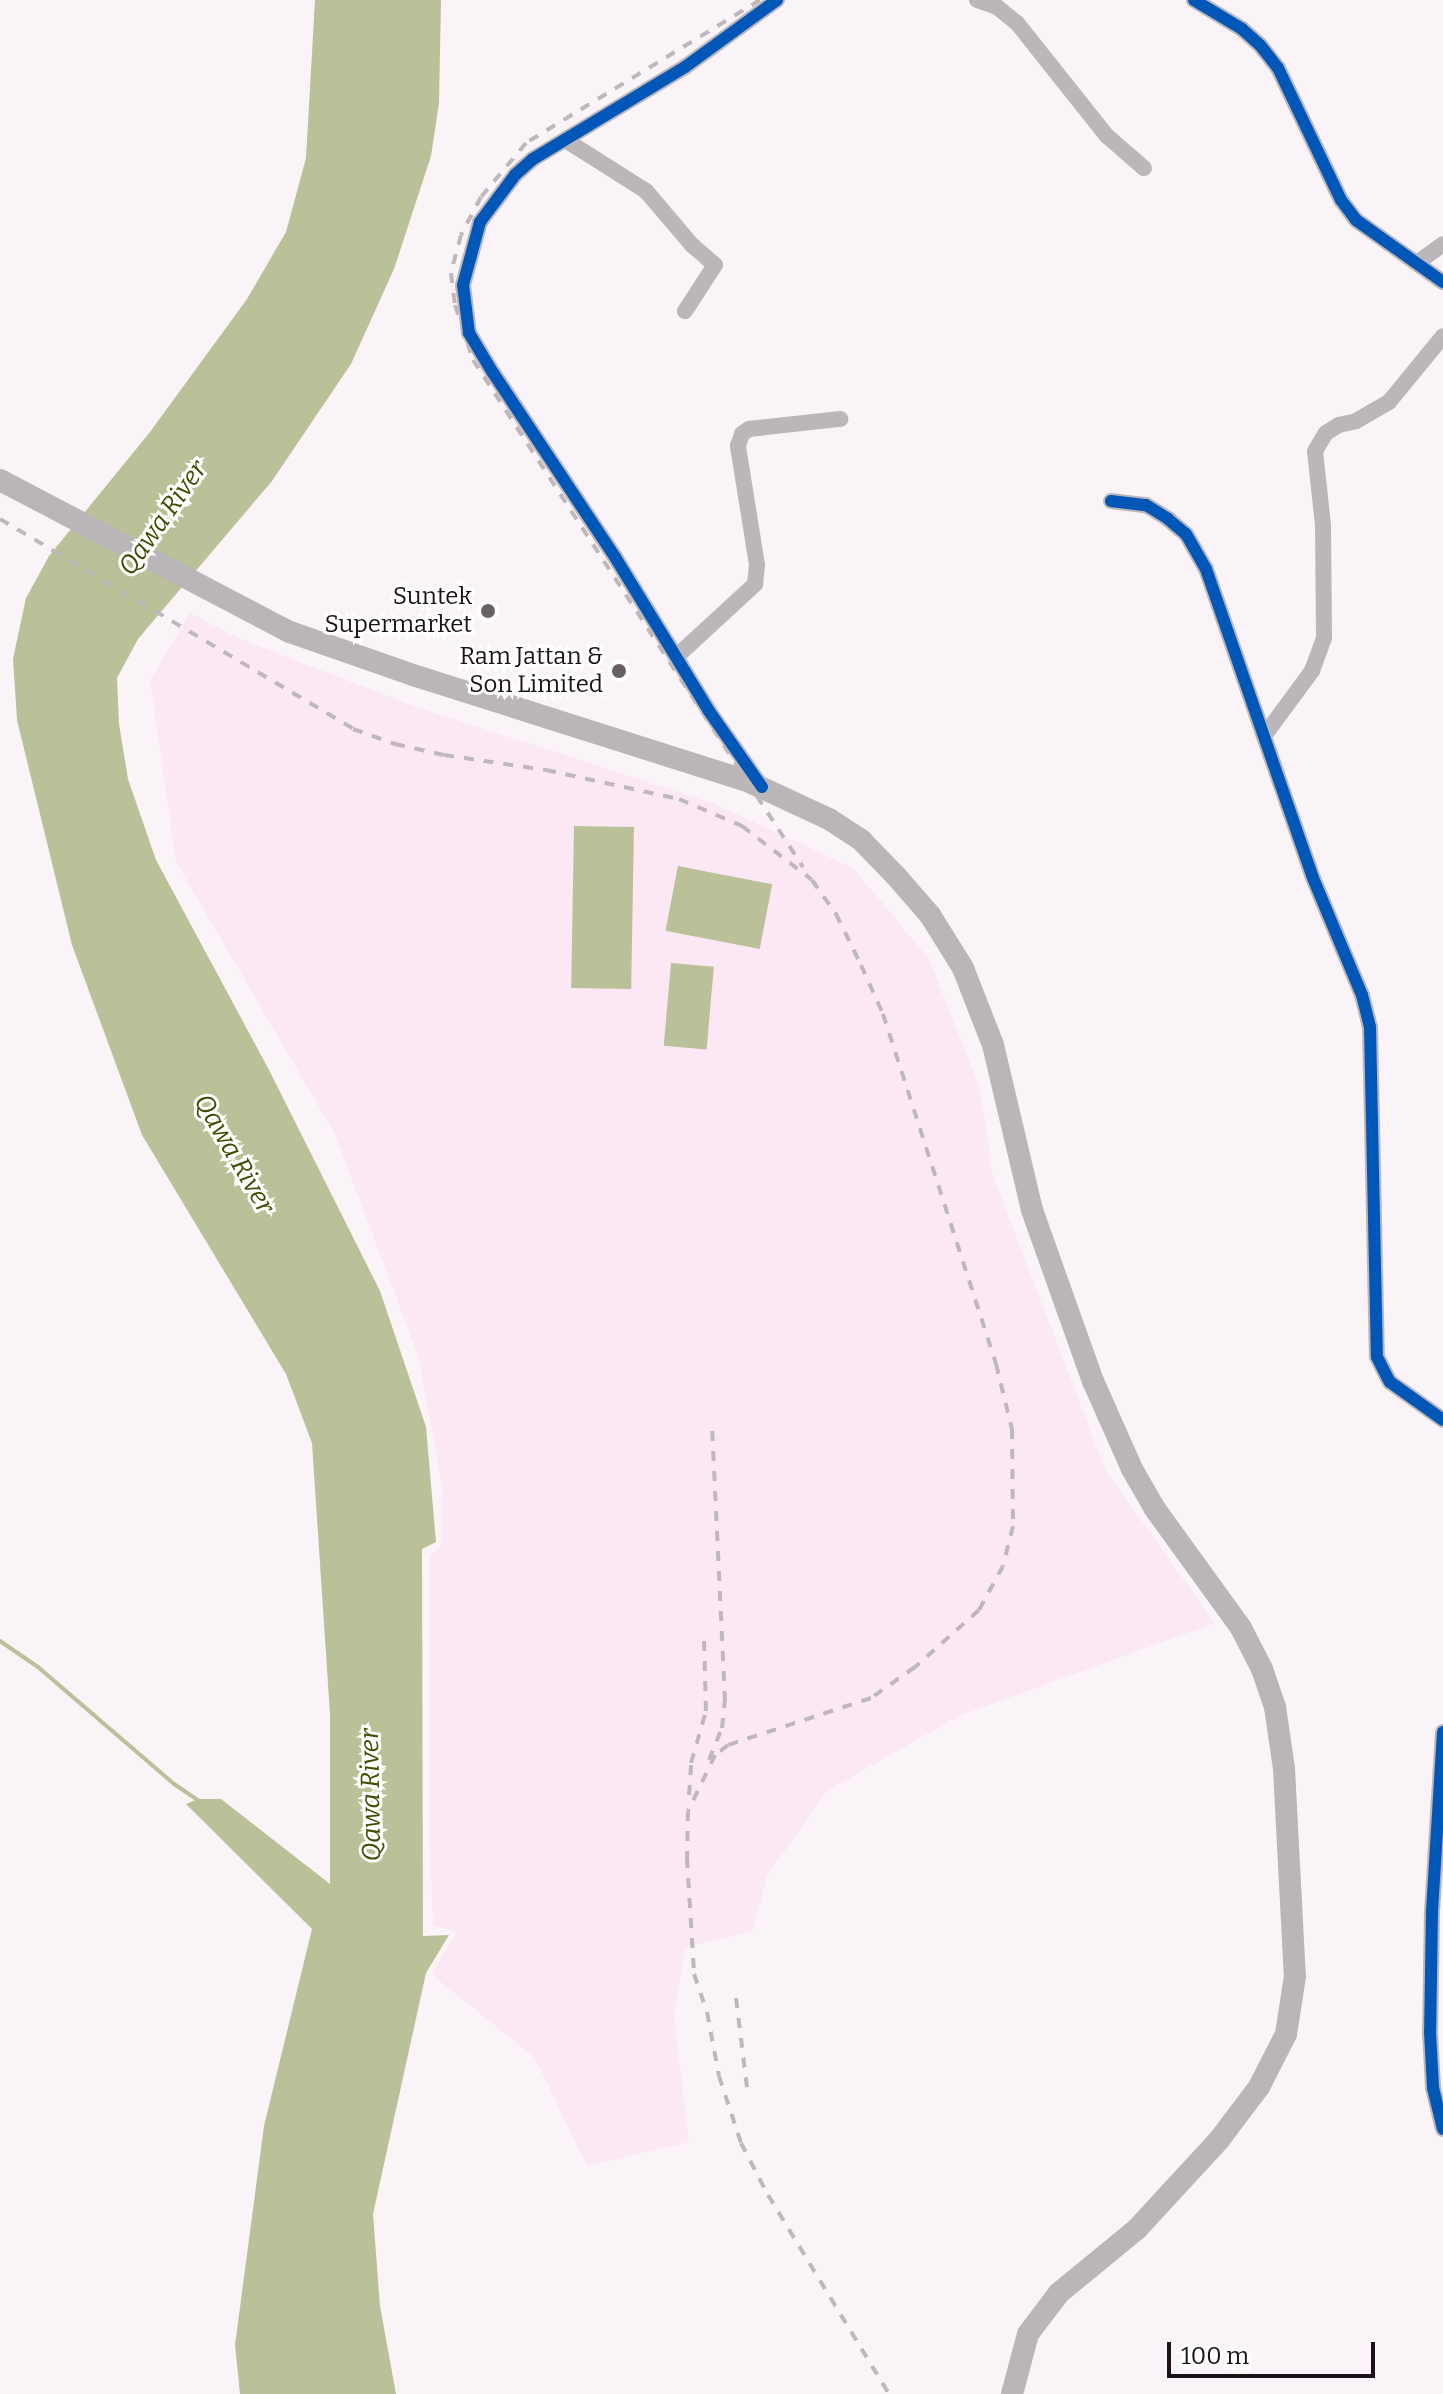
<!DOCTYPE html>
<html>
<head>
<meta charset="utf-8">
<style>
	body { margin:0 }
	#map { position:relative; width:1443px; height:2394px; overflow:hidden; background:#faf4f8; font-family:Bitter,serif }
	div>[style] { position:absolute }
	.built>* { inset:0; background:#fce8f5 }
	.water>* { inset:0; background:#bac097; transform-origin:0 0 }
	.stream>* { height:4px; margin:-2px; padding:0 2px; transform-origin:2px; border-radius:2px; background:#bac097 }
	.minor>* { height:16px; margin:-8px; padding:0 8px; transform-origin:8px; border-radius:8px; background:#bbb6b9 }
	.secondary>* { height:22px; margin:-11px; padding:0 11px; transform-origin:11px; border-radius:11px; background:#bab5b8 }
	.rail>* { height:4px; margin-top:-2px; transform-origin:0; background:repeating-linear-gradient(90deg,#beb8bc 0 10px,transparent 0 20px) }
	.cycleway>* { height:12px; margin:-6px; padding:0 6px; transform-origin:6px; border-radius:6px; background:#0057b8 }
	.dots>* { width:22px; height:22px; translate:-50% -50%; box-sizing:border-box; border:4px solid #fff; border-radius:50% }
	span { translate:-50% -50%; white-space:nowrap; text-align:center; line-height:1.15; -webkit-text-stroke:6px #fff; paint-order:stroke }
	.poi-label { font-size:24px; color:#1b1118 }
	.right { translate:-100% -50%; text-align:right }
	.water-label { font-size:26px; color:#424c00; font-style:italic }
	.scale { position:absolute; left:1167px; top:2342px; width:208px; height:36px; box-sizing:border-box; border:4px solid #1b1118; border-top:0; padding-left:10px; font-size:24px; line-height:28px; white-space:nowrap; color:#1b1118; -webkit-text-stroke:6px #fff; paint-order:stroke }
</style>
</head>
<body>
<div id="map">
	<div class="built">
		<div style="clip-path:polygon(190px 613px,243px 640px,417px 707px,715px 804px,853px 868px,929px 959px,980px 1088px,993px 1176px,1106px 1471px,1215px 1623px,959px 1716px,827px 1791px,767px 1876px,752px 1932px,685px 1947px,674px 2015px,689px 2142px,587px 2166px,535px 2058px,431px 1974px,458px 1931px,433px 1926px,430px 1846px,430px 1555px,441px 1546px,442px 1485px,418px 1356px,335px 1134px,176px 862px,150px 681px)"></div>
	</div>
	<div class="water">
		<div style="clip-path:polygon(315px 0,441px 0,439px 103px,431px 156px,394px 269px,351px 364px,272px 481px,138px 639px,117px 678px,119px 724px,128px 779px,156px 860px,268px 1068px,380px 1291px,426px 1427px,436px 1542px,422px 1549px,423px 1936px,449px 1935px,426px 1973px,373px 2214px,380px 2306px,396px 2394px,240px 2394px,235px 2345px,264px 2126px,312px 1929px,186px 1804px,198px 1799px,221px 1799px,330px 1884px,330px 1714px,312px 1443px,286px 1374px,142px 1135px,72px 945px,17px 720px,13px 659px,26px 598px,49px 556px,150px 432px,247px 299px,286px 232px,306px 158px)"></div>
		<div style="left:574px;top:826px;width:60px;height:162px;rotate:1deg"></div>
		<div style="left:678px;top:866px;width:96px;height:66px;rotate:11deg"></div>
		<div style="left:671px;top:963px;width:43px;height:83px;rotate:5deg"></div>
	</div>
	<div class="stream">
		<div style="left:0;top:1641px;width:46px;rotate:34.4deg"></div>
		<div style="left:38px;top:1667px;width:179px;rotate:40.7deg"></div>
		<div style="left:174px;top:1784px;width:32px;rotate:34deg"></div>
	</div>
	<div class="minor">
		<div style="left:977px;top:0;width:21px;rotate:19deg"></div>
		<div style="left:997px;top:7px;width:26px;rotate:39deg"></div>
		<div style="left:1017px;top:23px;width:144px;rotate:51.5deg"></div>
		<div style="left:1107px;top:136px;width:49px;rotate:40.9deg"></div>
		<div style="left:1194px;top:0;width:56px;rotate:31.1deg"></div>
		<div style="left:1242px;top:29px;width:24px;rotate:42deg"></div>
		<div style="left:1260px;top:45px;width:29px;rotate:52deg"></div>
		<div style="left:1278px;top:68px;width:146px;rotate:64.5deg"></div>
		<div style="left:1341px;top:200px;width:25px;rotate:53deg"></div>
		<div style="left:1356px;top:220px;width:107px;rotate:35.5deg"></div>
		<div style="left:567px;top:141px;width:93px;rotate:32.3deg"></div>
		<div style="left:646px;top:191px;width:71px;rotate:49.6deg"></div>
		<div style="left:692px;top:245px;width:30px;rotate:41deg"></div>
		<div style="left:715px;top:265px;width:55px;rotate:123.1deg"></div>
		<div style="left:1417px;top:263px;width:32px;rotate:-36deg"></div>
		<div style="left:1111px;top:501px;width:35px;rotate:7deg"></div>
		<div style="left:1146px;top:505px;width:26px;rotate:32deg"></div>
		<div style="left:1168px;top:519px;width:23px;rotate:40deg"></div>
		<div style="left:1186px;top:534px;width:40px;rotate:60.3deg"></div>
		<div style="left:1206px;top:569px;width:327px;rotate:70.9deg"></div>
		<div style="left:1313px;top:878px;width:127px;rotate:67.3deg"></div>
		<div style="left:1362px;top:995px;width:33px;rotate:76deg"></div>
		<div style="left:1370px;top:1027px;width:330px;rotate:88.8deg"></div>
		<div style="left:1377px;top:1357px;width:28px;rotate:63deg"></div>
		<div style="left:1390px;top:1382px;width:65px;rotate:35.6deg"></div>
		<div style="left:676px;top:657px;width:108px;rotate:-42.7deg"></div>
		<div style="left:755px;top:584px;width:19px;rotate:-84deg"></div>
		<div style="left:757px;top:565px;width:121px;rotate:-99.1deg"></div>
		<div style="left:738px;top:446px;width:13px;rotate:-72deg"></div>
		<div style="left:742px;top:434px;width:9px;rotate:-36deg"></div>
		<div style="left:749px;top:429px;width:92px;rotate:-6.3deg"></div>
		<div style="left:1264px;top:736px;width:81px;rotate:-53.6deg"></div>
		<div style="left:1312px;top:671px;width:35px;rotate:-70deg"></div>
		<div style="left:1324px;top:638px;width:113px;rotate:-90.5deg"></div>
		<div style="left:1323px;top:525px;width:74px;rotate:-96.2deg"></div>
		<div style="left:1315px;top:451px;width:21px;rotate:-59deg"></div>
		<div style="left:1326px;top:433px;width:15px;rotate:-32deg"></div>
		<div style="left:1339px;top:425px;width:17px;rotate:-13deg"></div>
		<div style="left:1356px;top:421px;width:38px;rotate:-30deg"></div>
		<div style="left:1389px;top:402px;width:85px;rotate:-50.7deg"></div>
		<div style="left:762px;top:787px;width:93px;rotate:-124.9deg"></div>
		<div style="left:709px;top:711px;width:180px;rotate:-121.4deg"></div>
		<div style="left:615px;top:557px;width:221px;rotate:-123.5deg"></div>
		<div style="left:493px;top:373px;width:47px;rotate:-121deg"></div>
		<div style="left:469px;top:333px;width:48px;rotate:-97.1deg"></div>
		<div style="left:463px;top:285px;width:65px;rotate:-74.9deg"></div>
		<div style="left:480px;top:222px;width:59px;rotate:-53.3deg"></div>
		<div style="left:515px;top:175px;width:24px;rotate:-42deg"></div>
		<div style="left:533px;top:159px;width:178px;rotate:-31.2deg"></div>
		<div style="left:685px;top:67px;width:114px;rotate:-36.1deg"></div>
		<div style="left:1443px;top:1732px;width:179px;rotate:93.5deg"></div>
		<div style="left:1432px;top:1911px;width:121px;rotate:90.9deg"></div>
		<div style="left:1430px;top:2032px;width:56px;rotate:86.9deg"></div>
		<div style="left:1433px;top:2088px;width:42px;rotate:76.3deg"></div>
	</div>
	<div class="secondary">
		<div style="left:0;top:480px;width:327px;rotate:27.7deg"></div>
		<div style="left:290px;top:632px;width:130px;rotate:19.3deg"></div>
		<div style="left:413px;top:675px;width:348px;rotate:17.6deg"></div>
		<div style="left:745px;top:780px;width:93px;rotate:24.9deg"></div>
		<div style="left:829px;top:819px;width:38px;rotate:33deg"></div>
		<div style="left:861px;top:840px;width:50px;rotate:45.8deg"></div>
		<div style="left:896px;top:876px;width:52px;rotate:48.9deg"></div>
		<div style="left:930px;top:915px;width:62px;rotate:58.1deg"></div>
		<div style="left:963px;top:968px;width:83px;rotate:68.7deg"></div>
		<div style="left:993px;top:1045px;width:170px;rotate:76.7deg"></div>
		<div style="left:1032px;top:1210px;width:182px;rotate:70.4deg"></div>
		<div style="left:1093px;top:1381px;width:96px;rotate:66.1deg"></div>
		<div style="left:1132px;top:1469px;width:46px;rotate:60.1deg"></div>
		<div style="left:1155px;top:1509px;width:147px;rotate:54.1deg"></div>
		<div style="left:1241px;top:1628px;width:46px;rotate:62.9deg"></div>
		<div style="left:1262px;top:1669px;width:40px;rotate:71.1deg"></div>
		<div style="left:1275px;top:1707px;width:63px;rotate:81.7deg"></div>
		<div style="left:1284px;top:1769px;width:207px;rotate:87deg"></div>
		<div style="left:1295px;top:1976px;width:59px;rotate:98.8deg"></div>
		<div style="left:1286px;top:2034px;width:59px;rotate:117deg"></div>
		<div style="left:1259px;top:2087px;width:66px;rotate:127deg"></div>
		<div style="left:1219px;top:2140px;width:121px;rotate:132.7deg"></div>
		<div style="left:1137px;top:2229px;width:101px;rotate:140.6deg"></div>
		<div style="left:1059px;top:2293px;width:51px;rotate:127.1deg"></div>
		<div style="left:1028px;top:2334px;width:62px;rotate:104.9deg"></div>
	</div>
	<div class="rail">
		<div style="left:760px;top:0;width:274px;rotate:148.6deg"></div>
		<div style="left:526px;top:143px;width:70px;rotate:129.8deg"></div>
		<div style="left:481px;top:197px;width:43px;rotate:117.8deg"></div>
		<div style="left:461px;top:235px;width:39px;rotate:105deg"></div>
		<div style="left:451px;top:273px;width:32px;rotate:83deg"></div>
		<div style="left:455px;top:305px;width:58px;rotate:71.9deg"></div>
		<div style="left:473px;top:360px;width:605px;rotate:56.94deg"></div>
		<div style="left:0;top:519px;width:411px;rotate:30.7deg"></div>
		<div style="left:353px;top:729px;width:45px;rotate:19.7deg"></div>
		<div style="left:395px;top:744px;width:50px;rotate:12.7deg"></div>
		<div style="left:444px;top:755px;width:103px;rotate:8.4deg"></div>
		<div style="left:546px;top:770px;width:136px;rotate:12.3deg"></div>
		<div style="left:679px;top:799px;width:69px;rotate:23.2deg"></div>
		<div style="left:742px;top:826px;width:88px;rotate:37.6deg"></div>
		<div style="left:812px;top:880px;width:42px;rotate:54.8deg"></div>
		<div style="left:836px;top:914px;width:57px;rotate:63.9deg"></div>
		<div style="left:861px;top:965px;width:54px;rotate:65.8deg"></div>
		<div style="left:883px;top:1014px;width:368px;rotate:72.1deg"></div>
		<div style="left:996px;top:1364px;width:67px;rotate:76.2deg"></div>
		<div style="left:1012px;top:1429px;width:97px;rotate:89.4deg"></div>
		<div style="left:1013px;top:1526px;width:41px;rotate:104deg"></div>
		<div style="left:1003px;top:1566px;width:50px;rotate:118.6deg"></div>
		<div style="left:979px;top:1610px;width:86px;rotate:138.3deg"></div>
		<div style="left:915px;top:1667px;width:54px;rotate:144.8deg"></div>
		<div style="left:871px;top:1698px;width:151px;rotate:161.8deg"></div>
		<div style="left:728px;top:1745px;width:16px;rotate:142deg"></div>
		<div style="left:715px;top:1755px;width:62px;rotate:115.7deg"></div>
		<div style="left:688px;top:1811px;width:47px;rotate:91.2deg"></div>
		<div style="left:687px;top:1858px;width:116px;rotate:86.5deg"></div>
		<div style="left:694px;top:1974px;width:40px;rotate:71.1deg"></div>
		<div style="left:707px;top:2012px;width:65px;rotate:79.4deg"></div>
		<div style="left:719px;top:2076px;width:71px;rotate:71.8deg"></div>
		<div style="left:741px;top:2143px;width:59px;rotate:62.6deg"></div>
		<div style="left:768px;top:2195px;width:233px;rotate:58.7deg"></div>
		<div style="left:709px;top:1760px;width:35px;rotate:-68deg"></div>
		<div style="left:722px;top:1728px;width:27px;rotate:-84deg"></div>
		<div style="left:725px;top:1701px;width:279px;rotate:-92.7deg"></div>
		<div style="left:689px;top:1795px;width:32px;rotate:-86deg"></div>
		<div style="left:691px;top:1763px;width:54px;rotate:-73.9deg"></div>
		<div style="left:706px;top:1711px;width:70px;rotate:-91.6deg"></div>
		<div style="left:736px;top:1998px;width:90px;rotate:83deg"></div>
	</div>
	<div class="cycleway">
		<div style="left:1194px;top:0;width:56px;rotate:31.1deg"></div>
		<div style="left:1242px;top:29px;width:24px;rotate:42deg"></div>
		<div style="left:1260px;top:45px;width:29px;rotate:52deg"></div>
		<div style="left:1278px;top:68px;width:146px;rotate:64.5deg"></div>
		<div style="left:1341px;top:200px;width:25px;rotate:53deg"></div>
		<div style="left:1356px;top:220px;width:107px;rotate:35.5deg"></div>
		<div style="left:1111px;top:501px;width:35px;rotate:7deg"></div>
		<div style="left:1146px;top:505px;width:26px;rotate:32deg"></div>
		<div style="left:1168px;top:519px;width:23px;rotate:40deg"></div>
		<div style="left:1186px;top:534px;width:40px;rotate:60.3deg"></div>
		<div style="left:1206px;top:569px;width:327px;rotate:70.9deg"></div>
		<div style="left:1313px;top:878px;width:127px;rotate:67.3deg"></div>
		<div style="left:1362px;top:995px;width:33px;rotate:76deg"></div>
		<div style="left:1370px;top:1027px;width:330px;rotate:88.8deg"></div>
		<div style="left:1377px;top:1357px;width:28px;rotate:63deg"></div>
		<div style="left:1390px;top:1382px;width:65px;rotate:35.6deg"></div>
		<div style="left:762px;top:787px;width:93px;rotate:-124.9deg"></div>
		<div style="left:709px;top:711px;width:180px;rotate:-121.4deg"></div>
		<div style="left:615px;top:557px;width:221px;rotate:-123.5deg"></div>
		<div style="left:493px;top:373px;width:47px;rotate:-121deg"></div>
		<div style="left:469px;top:333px;width:48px;rotate:-97.1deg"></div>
		<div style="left:463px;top:285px;width:65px;rotate:-74.9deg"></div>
		<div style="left:480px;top:222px;width:59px;rotate:-53.3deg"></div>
		<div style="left:515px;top:175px;width:24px;rotate:-42deg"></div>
		<div style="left:533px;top:159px;width:178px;rotate:-31.2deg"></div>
		<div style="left:685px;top:67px;width:114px;rotate:-36.1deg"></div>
		<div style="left:1443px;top:1732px;width:179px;rotate:93.5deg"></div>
		<div style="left:1432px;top:1911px;width:121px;rotate:90.9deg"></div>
		<div style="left:1430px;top:2032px;width:56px;rotate:86.9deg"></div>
		<div style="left:1433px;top:2088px;width:42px;rotate:76.3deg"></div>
	</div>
	<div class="dots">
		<div style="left:488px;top:611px;background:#696066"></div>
		<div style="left:619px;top:671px;background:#696066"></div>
	</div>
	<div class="poi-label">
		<span class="right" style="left:472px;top:611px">Suntek<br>Supermarket</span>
		<span class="right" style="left:603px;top:671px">Ram Jattan &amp;<br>Son Limited</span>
	</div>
	<div class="water-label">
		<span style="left:163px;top:518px;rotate:-55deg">Qawa River</span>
		<span style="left:234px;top:1154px;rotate:60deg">Qawa River</span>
		<span style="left:371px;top:1795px;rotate:-91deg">Qawa River</span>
	</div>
	<div class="scale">100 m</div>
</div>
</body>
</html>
